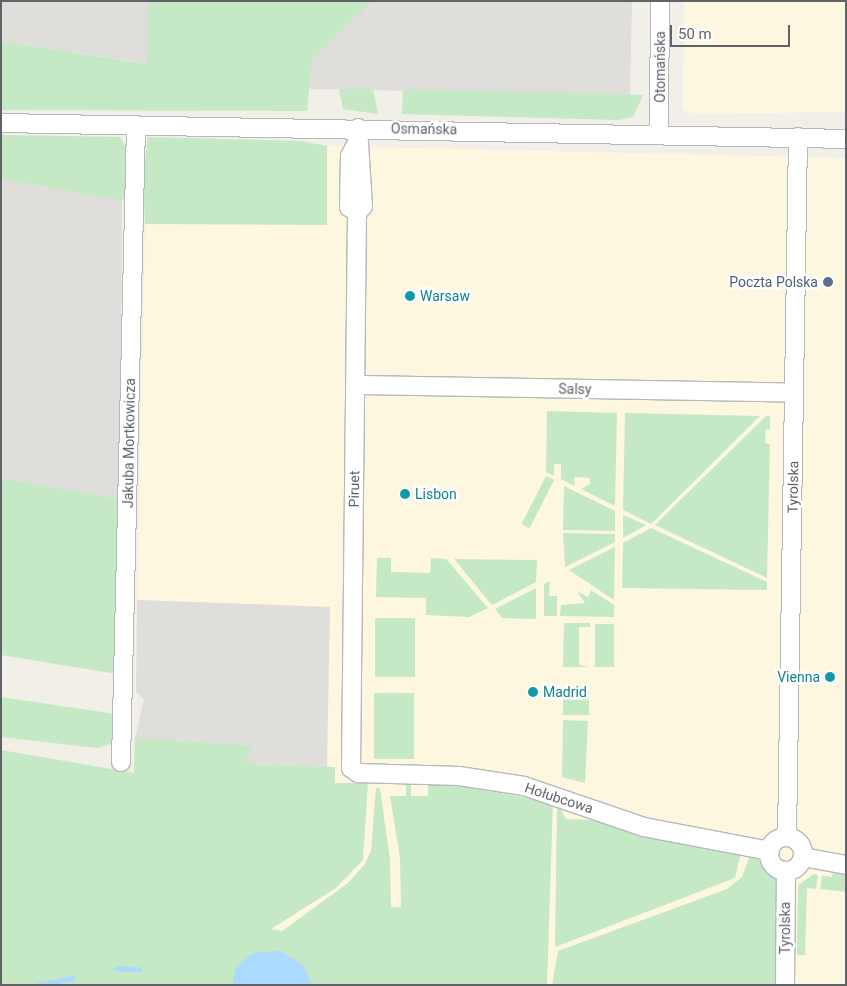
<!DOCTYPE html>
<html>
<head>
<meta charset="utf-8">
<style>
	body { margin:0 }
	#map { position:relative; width:847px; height:986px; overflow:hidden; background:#f1efe8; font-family:Roboto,sans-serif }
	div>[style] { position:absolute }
	.commercial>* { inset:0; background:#fef7e0 }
	.industrial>* { inset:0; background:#e0deda }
	.green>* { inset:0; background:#c5e8c5; transform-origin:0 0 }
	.water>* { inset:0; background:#aadaff }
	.stream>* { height:5px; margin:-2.5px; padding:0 2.5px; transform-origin:2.5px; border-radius:2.5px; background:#aadaff }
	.roads { filter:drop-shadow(1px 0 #b5b8bc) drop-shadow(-1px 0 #b5b8bc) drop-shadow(0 1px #b5b8bc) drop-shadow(0 -1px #b5b8bc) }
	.minor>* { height:18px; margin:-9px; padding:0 9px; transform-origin:9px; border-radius:9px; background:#fff }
	.minor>.ring { margin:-9px; padding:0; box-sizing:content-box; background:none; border:18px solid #fff; border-radius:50% }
	.dots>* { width:14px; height:14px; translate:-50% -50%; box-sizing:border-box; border:2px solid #fff; border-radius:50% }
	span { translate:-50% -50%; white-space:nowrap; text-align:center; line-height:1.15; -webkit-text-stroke:5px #fff; paint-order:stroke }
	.street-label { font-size:14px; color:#5f6368 }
	.service-label { font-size:14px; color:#4e5e75 }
	.right { translate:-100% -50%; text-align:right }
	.culture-label { font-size:14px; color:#0d838f }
	.left { translate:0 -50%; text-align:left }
	.frame { position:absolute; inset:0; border:2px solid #5f6368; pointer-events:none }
	.scale { position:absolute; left:670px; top:25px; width:120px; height:22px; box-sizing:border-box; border:2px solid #5f6368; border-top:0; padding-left:6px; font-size:15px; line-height:18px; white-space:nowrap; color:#5f6368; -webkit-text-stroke:4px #fff; paint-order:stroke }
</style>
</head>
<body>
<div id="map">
	<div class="commercial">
		<div style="clip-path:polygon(684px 1px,846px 1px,846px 112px,695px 114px,683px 110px)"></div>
		<div style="clip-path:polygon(327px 146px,846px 158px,846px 985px,131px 985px,135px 738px,326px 767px,330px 607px,137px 600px,145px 224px,327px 225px)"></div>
	</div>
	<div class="industrial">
		<div style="clip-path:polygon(1px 1px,632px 1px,630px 95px,311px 89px,1px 41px)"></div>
		<div style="clip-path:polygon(1px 179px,122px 201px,120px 499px,1px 478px)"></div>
		<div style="clip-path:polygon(137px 600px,330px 607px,327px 767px,246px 764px,251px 745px,135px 738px,144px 699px,136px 692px)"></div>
	</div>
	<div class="green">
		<div style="clip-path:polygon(149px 1px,372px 1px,312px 59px,307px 111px,1px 110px,1px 41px,147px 64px)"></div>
		<div style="clip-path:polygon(339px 89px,373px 89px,378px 114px,343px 109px)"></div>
		<div style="clip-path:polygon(403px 89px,612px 94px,643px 95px,633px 117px,619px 120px,402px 114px)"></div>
		<div style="clip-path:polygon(1px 135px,120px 137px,127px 149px,126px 194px,122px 201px,1px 179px)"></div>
		<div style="clip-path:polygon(148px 137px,301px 141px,327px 146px,327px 225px,145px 224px,144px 199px,140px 199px)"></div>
		<div style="clip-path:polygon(547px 411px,617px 413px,615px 506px,581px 489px,590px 484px,590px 478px,574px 477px,575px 486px,561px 479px,561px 464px,554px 464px,554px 476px,546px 472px)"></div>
		<div style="clip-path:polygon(625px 413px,760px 416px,651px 524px,623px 510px)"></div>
		<div style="clip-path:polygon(766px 416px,770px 416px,770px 429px,766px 429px,765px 443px,770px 444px,767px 578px,655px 525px)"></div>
		<div style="left:546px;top:476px;width:9px;height:54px;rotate:27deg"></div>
		<div style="clip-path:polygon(1px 478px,120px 499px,117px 674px,1px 655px)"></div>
		<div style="clip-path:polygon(564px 486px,615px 511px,615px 531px,563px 530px)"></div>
		<div style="clip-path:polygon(623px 515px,646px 525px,623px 538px)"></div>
		<div style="clip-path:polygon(651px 528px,767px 582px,767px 590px,622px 588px,623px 543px)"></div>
		<div style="clip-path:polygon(563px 533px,615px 534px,615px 542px,565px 567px)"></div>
		<div style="clip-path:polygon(615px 547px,614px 600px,569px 570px)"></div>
		<div style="clip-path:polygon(377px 558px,391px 558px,391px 572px,430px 573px,431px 558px,446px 559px,488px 608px,469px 617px,426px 615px,426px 598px,376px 597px)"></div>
		<div style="clip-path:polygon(454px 559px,537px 560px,536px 582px,492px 605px)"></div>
		<div style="clip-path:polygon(550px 581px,549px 596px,557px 596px,557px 616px,544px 616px,544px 584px)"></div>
		<div style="clip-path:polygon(536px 588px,536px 619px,502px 618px,495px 609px)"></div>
		<div style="clip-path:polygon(591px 590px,614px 605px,614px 617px,560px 616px,561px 605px,585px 603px,577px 591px,588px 597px)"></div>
		<div style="left:375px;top:618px;width:40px;height:59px"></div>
		<div style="clip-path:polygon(564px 623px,590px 623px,590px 627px,579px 627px,579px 665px,589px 667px,563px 667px)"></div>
		<div style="left:595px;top:624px;width:19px;height:43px"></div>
		<div style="left:563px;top:691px;width:26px;height:24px"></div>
		<div style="left:374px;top:693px;width:40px;height:66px"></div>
		<div style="clip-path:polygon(1px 697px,115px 714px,114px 743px,97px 748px,1px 737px)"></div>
		<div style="clip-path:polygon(563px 720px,588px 721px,585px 783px,562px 777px)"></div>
		<div style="clip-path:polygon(135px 738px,251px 745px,246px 764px,335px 767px,335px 783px,368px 783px,363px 860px,336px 888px,271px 929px,282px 931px,348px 883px,365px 864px,371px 851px,376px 788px,380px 788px,390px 860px,391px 907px,401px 907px,400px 858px,390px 796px,406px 796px,406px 783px,411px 784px,411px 796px,428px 796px,428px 784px,446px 784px,553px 802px,547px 985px,1px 985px,1px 750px,134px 773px)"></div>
		<div style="clip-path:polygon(557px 803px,566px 819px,600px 820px,741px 853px,735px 878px,555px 947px)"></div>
		<div style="clip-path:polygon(750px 855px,764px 860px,779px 883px,776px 985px,552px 985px,558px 951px,727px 889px,742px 877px)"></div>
		<div style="clip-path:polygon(833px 871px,846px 874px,846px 892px,820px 889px,822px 876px,832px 877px)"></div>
		<div style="clip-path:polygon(814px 874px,818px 875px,816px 889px,807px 888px,805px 955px,797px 955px,798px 885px)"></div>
	</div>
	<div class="water">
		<div style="clip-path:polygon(280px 951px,302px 964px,313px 985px,232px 985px,236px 968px,252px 953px)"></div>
	</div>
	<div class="stream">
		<div style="left:117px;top:968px;width:22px;rotate:3deg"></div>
		<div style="left:37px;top:985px;width:36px;rotate:-11deg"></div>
	</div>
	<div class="roads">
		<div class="minor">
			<div style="left:1px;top:123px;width:845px;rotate:1.08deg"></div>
			<div style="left:358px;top:128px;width:78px;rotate:86.3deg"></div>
			<div style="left:363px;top:206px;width:9px;rotate:131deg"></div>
			<div style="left:357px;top:213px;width:555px;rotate:90.62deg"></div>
			<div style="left:351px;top:768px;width:9px;rotate:36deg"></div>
			<div style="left:358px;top:773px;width:101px;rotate:1.7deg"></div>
			<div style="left:459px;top:776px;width:66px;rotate:8.7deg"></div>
			<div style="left:524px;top:786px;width:127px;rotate:18.9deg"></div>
			<div style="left:644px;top:827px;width:128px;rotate:10.8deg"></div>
			<div style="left:659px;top:133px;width:132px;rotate:-89.6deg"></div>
			<div style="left:357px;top:213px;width:10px;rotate:-143deg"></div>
			<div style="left:349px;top:207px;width:51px;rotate:-88.9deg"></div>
			<div style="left:350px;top:156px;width:17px;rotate:-62deg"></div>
			<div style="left:356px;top:385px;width:438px;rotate:1deg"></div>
			<div style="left:121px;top:762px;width:637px;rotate:-88.65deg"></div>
			<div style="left:787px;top:837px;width:700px;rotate:-89.1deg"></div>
			<div class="ring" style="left:769px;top:837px;width:16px;height:16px"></div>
			<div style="left:803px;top:857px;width:44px;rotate:10.5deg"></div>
			<div style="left:785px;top:985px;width:114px;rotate:-89.5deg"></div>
		</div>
	</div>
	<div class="dots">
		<div style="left:828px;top:282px;background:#5c6f8a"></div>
		<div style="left:410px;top:296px;background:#0f9aa8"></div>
		<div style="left:405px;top:494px;background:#0f9aa8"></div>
		<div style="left:830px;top:677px;background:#0f9aa8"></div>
		<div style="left:533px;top:692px;background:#0f9aa8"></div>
	</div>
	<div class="street-label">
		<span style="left:660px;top:67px;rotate:-90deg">Otomańska</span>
		<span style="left:424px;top:129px;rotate:1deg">Osmańska</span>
		<span style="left:575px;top:389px;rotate:1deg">Salsy</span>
		<span style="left:129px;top:443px;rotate:-89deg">Jakuba Mortkowicza</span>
		<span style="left:793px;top:487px;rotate:-89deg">Tyrolska</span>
		<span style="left:354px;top:489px;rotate:-89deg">Piruet</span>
		<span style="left:559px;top:798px;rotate:18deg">Hołubcowa</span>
		<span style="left:785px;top:928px;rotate:-90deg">Tyrolska</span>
	</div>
	<div class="service-label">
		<span class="right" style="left:818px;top:282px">Poczta Polska</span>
	</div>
	<div class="culture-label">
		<span class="left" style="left:420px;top:296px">Warsaw</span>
		<span class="left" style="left:415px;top:494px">Lisbon</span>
		<span class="right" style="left:820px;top:677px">Vienna</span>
		<span class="left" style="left:543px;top:692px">Madrid</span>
	</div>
	<div class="frame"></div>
	<div class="scale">50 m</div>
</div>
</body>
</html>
